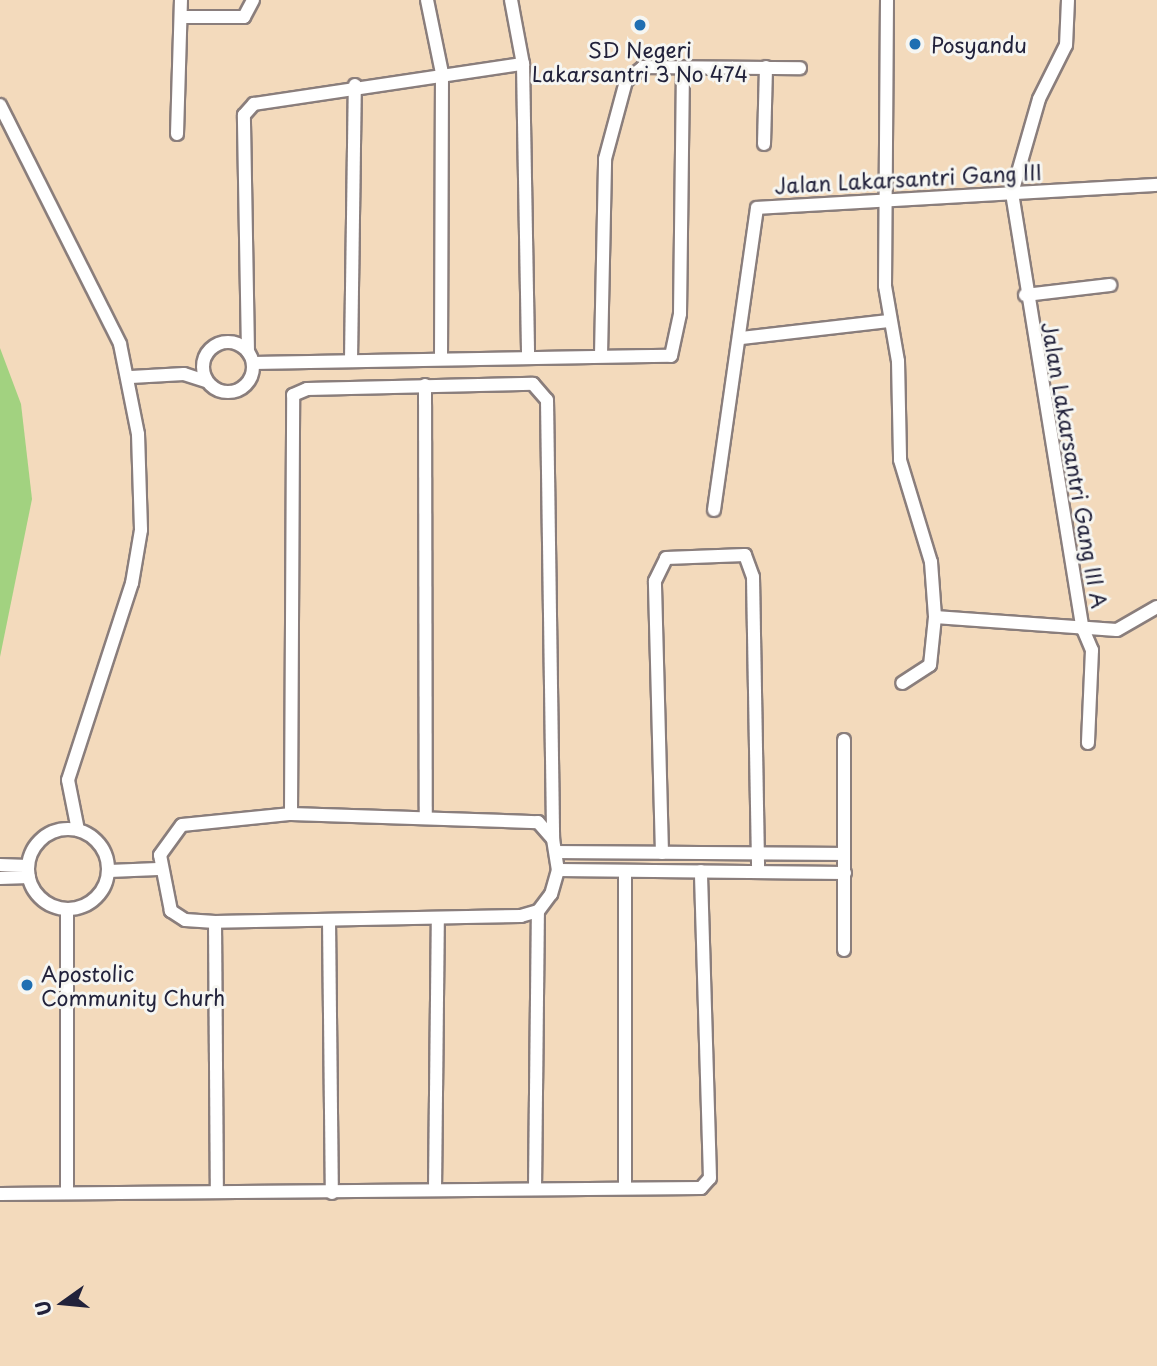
<!DOCTYPE html>
<html>
<head>
<meta charset="utf-8">
<style>
	body { margin:0 }
	#map { position:relative; width:1157px; height:1366px; overflow:hidden; background:#f3dabc; font-family:"Playpen Sans",sans-serif }
	div>[style] { position:absolute }
	.green>* { inset:0; background:#a2d280 }
	.roads { filter:drop-shadow(2px 0 #8a7e7c) drop-shadow(-2px 0 #8a7e7c) drop-shadow(0 2px #8a7e7c) drop-shadow(0 -2px #8a7e7c) }
	.minor>* { height:12px; margin:-6px; padding:0 6px; transform-origin:6px; border-radius:6px; background:#fff }
	.minor>.ring { margin:-6px; padding:0; box-sizing:content-box; background:none; border:12px solid #fff; border-radius:50% }
	.dots>* { width:19px; height:19px; translate:-50% -50%; box-sizing:border-box; border:4px solid #f6f6f2; border-radius:50% }
	span { translate:-50% -50%; white-space:nowrap; text-align:center; line-height:1.15; -webkit-text-stroke:6px #f6f6f2; paint-order:stroke }
	.poi-label { font-size:21px; color:#22223b }
	.left { translate:0 -50%; text-align:left }
	.street-label { font-size:21px; color:#22223b }
	.north { position:absolute; left:28px; top:1268px; width:70px; height:70px; -webkit-text-stroke:5px #f6f6f2; paint-order:stroke; rotate:255deg; font-size:19px; font-weight:700; line-height:28px; text-align:center; color:#22223b }
	.north::after { content:''; display:block; margin:auto; width:24px; height:32px; background:#22223b; clip-path:polygon(50% 0,100% 100%,50% 72%,0 100%) }
</style>
</head>
<body>
<div id="map">
	<div class="green">
		<div style="clip-path:polygon(0 348px,21px 404px,32px 499px,0 657px)"></div>
	</div>
	<div class="roads">
		<div class="minor">
			<div style="left:427px;top:0;width:75px;rotate:78.4deg"></div>
			<div style="left:442px;top:73px;width:285px;rotate:90.2deg"></div>
			<div style="left:511px;top:0;width:65px;rotate:79.4deg"></div>
			<div style="left:887px;top:0;width:286px;rotate:90.4deg"></div>
			<div style="left:885px;top:286px;width:76px;rotate:80.2deg"></div>
			<div style="left:898px;top:361px;width:99px;rotate:88.8deg"></div>
			<div style="left:900px;top:460px;width:107px;rotate:73.1deg"></div>
			<div style="left:931px;top:562px;width:55px;rotate:85.8deg"></div>
			<div style="left:935px;top:617px;width:48px;rotate:95.9deg"></div>
			<div style="left:930px;top:665px;width:33px;rotate:147deg"></div>
			<div style="left:1068px;top:0;width:45px;rotate:92.5deg"></div>
			<div style="left:1066px;top:45px;width:60px;rotate:116.6deg"></div>
			<div style="left:1039px;top:99px;width:98px;rotate:106deg"></div>
			<div style="left:1012px;top:193px;width:442px;rotate:80.8deg"></div>
			<div style="left:1083px;top:629px;width:23px;rotate:67deg"></div>
			<div style="left:1092px;top:650px;width:93px;rotate:92.5deg"></div>
			<div style="left:181px;top:17px;width:63px"></div>
			<div style="left:244px;top:17px;width:19px;rotate:-62deg"></div>
			<div style="left:0;top:105px;width:267px;rotate:63.3deg"></div>
			<div style="left:120px;top:344px;width:92px;rotate:78.7deg"></div>
			<div style="left:138px;top:434px;width:96px;rotate:88.2deg"></div>
			<div style="left:141px;top:530px;width:54px;rotate:99.6deg"></div>
			<div style="left:132px;top:583px;width:207px;rotate:108deg"></div>
			<div style="left:68px;top:780px;width:51px;rotate:78.7deg"></div>
			<div style="left:177px;top:134px;width:134px;rotate:-88.3deg"></div>
			<div style="left:764px;top:144px;width:77px;rotate:-88.5deg"></div>
			<div style="left:1025px;top:295px;width:86px;rotate:-6.7deg"></div>
			<div style="left:741px;top:338px;width:149px;rotate:-6.6deg"></div>
			<div class="ring" style="left:203px;top:342px;width:38px;height:38px"></div>
			<div style="left:248px;top:352px;width:237px;rotate:-91deg"></div>
			<div style="left:244px;top:115px;width:15px;rotate:-48deg"></div>
			<div style="left:254px;top:104px;width:272px;rotate:-8.5deg"></div>
			<div style="left:523px;top:64px;width:291px;rotate:89deg"></div>
			<div style="left:601px;top:355px;width:196px;rotate:-88.8deg"></div>
			<div style="left:605px;top:159px;width:81px;rotate:-74.9deg"></div>
			<div style="left:626px;top:81px;width:22px;rotate:-39deg"></div>
			<div style="left:643px;top:67px;width:157px;rotate:0.4deg"></div>
			<div style="left:351px;top:361px;width:276px;rotate:-89.2deg"></div>
			<div style="left:253px;top:363px;width:418px;rotate:-1deg"></div>
			<div style="left:671px;top:356px;width:43px;rotate:-77.9deg"></div>
			<div style="left:680px;top:314px;width:245px;rotate:-89.3deg"></div>
			<div style="left:131px;top:377px;width:53px;rotate:-3.2deg"></div>
			<div style="left:184px;top:374px;width:23px;rotate:18deg"></div>
			<div style="left:425px;top:385px;width:433px;rotate:89.9deg"></div>
			<div style="left:714px;top:510px;width:305px;rotate:-81.9deg"></div>
			<div style="left:757px;top:208px;width:401px;rotate:-3.3deg"></div>
			<div style="left:935px;top:617px;width:182px;rotate:4.1deg"></div>
			<div style="left:1117px;top:630px;width:46px;rotate:-29.9deg"></div>
			<div style="left:844px;top:740px;width:210px;rotate:90deg"></div>
			<div style="left:291px;top:814px;width:419px;rotate:-89.7deg"></div>
			<div style="left:293px;top:395px;width:15px;rotate:-23deg"></div>
			<div style="left:307px;top:389px;width:226px;rotate:-1.3deg"></div>
			<div style="left:533px;top:384px;width:21px;rotate:49deg"></div>
			<div style="left:547px;top:400px;width:439px;rotate:89.2deg"></div>
			<div style="left:291px;top:814px;width:247px;rotate:1.9deg"></div>
			<div style="left:538px;top:822px;width:23px;rotate:49deg"></div>
			<div style="left:553px;top:839px;width:31px;rotate:81deg"></div>
			<div style="left:558px;top:870px;width:25px;rotate:106deg"></div>
			<div style="left:551px;top:894px;width:21px;rotate:127deg"></div>
			<div style="left:538px;top:911px;width:18px;rotate:164deg"></div>
			<div style="left:521px;top:916px;width:306px;rotate:178.9deg"></div>
			<div style="left:215px;top:922px;width:30px;rotate:-176deg"></div>
			<div style="left:185px;top:920px;width:17px;rotate:-147deg"></div>
			<div style="left:171px;top:911px;width:57px;rotate:-101.1deg"></div>
			<div style="left:160px;top:855px;width:37px;rotate:-54deg"></div>
			<div style="left:182px;top:825px;width:110px;rotate:-5.8deg"></div>
			<div class="ring" style="left:28px;top:829px;width:68px;height:68px"></div>
			<div style="left:557px;top:852px;width:287px;rotate:0.4deg"></div>
			<div style="left:662px;top:853px;width:272px;rotate:-91.5deg"></div>
			<div style="left:655px;top:581px;width:25px;rotate:-64deg"></div>
			<div style="left:666px;top:558px;width:79px;rotate:-2.2deg"></div>
			<div style="left:745px;top:555px;width:23px;rotate:70deg"></div>
			<div style="left:753px;top:577px;width:295px;rotate:89deg"></div>
			<div style="left:0;top:865px;width:28px;rotate:2deg"></div>
			<div style="left:558px;top:870px;width:287px;rotate:0.6deg"></div>
			<div style="left:109px;top:871px;width:49px;rotate:-2.3deg"></div>
			<div style="left:0;top:878px;width:29px;rotate:-2deg"></div>
			<div style="left:67px;top:910px;width:281px;rotate:90deg"></div>
			<div style="left:329px;top:920px;width:273px;rotate:89.4deg"></div>
			<div style="left:215px;top:922px;width:269px;rotate:89.6deg"></div>
			<div style="left:625px;top:1188px;width:317px;rotate:-90deg"></div>
			<div style="left:535px;top:1189px;width:278px;rotate:-89.4deg"></div>
			<div style="left:435px;top:1190px;width:272px;rotate:-89.4deg"></div>
			<div style="left:0;top:1194px;width:701px;rotate:-0.49deg"></div>
			<div style="left:701px;top:1188px;width:13px;rotate:-48deg"></div>
			<div style="left:710px;top:1178px;width:307px;rotate:-91.7deg"></div>
		</div>
	</div>
	<div class="dots">
		<div style="left:640px;top:25px;background:#1f6fb2"></div>
		<div style="left:915px;top:44px;background:#1f6fb2"></div>
		<div style="left:27px;top:985px;background:#1f6fb2"></div>
	</div>
	<div class="poi-label">
		<span class="left" style="left:931px;top:44px">Posyandu</span>
		<span style="left:640px;top:61px">SD Negeri<br>Lakarsantri 3 No 474</span>
		<span class="left" style="left:41px;top:985px">Apostolic<br>Community Churh</span>
	</div>
	<div class="street-label">
		<span style="left:908px;top:178px;rotate:-3deg">Jalan Lakarsantri Gang III</span>
		<span style="left:1075px;top:465px;rotate:80deg">Jalan Lakarsantri Gang III A</span>
	</div>
	<div class="north">U</div>
</div>
</body>
</html>
